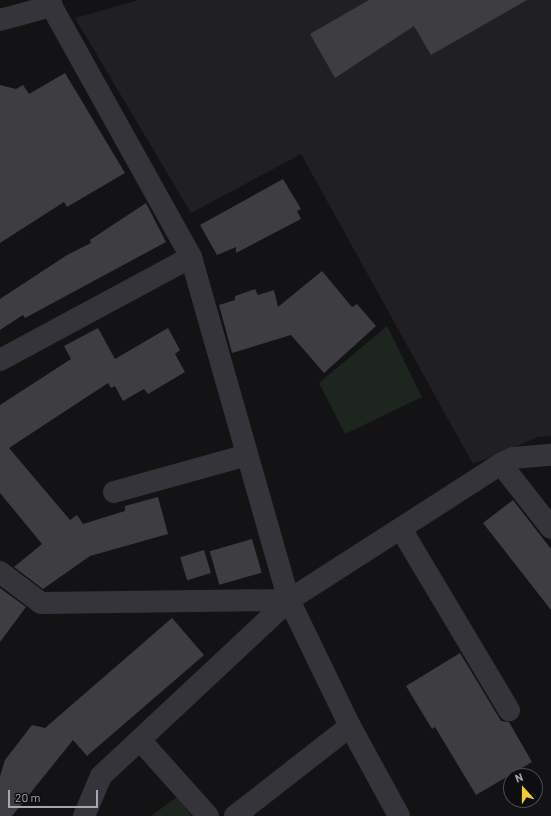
<!DOCTYPE html>
<html>
<head>
<meta charset="utf-8">
<style>
	body { margin:0 }
	#map { position:relative; width:551px; height:816px; overflow:hidden; background:#131315; font-family:Barlow,sans-serif }
	div>[style] { position:absolute }
	.built>* { inset:0; background:#201f22 }
	.green>* { inset:0; background:#1d251f }
	.building>* { inset:0; background:#3e3d42; transform-origin:0 0 }
	.minor>* { height:22px; margin:-11px; padding:0 11px; transform-origin:11px; border-radius:11px; background:#34343a }
	span { translate:-50% -50%; white-space:nowrap; text-align:center; line-height:1.15; -webkit-text-stroke:3.5px #0e0e10; paint-order:stroke }
	.north { position:absolute; left:503px; top:768px; width:40px; height:40px; box-sizing:border-box; background:#0e0e10; border:1px solid #4a4b52; border-radius:50%; rotate:339deg; font-size:11px; font-weight:700; line-height:16px; text-align:center; color:#a5a7b5 }
	.north::after { content:''; display:block; margin:auto; width:14px; height:18px; background:#f1cd2f; clip-path:polygon(50% 0,100% 100%,50% 72%,0 100%) }
	.scale { position:absolute; left:8px; top:790px; width:90px; height:18px; box-sizing:border-box; border:2px solid #a5a7b5; border-top:0; padding-left:5px; font-size:12px; line-height:14px; white-space:nowrap; color:#a5a7b5; -webkit-text-stroke:3px #0e0e10; paint-order:stroke }
</style>
</head>
<body>
<div id="map">
	<div class="built">
		<div style="clip-path:polygon(139px 0,551px 0,551px 436px,538px 437px,473px 464px,301px 154px,191px 213px,75px 18px)"></div>
	</div>
	<div class="green">
		<div style="clip-path:polygon(387px 326px,422px 397px,345px 434px,319px 383px)"></div>
		<div style="clip-path:polygon(177px 797px,192px 816px,151px 816px)"></div>
	</div>
	<div class="building">
		<div style="clip-path:polygon(369px 0,527px 0,431px 55px,414px 26px,335px 78px,310px 34px)"></div>
		<div style="clip-path:polygon(65px 73px,125px 173px,67px 207px,64px 202px,0 243px,0 85px,16px 89px,23px 85px,29px 94px)"></div>
		<div style="clip-path:polygon(283px 179px,301px 209px,297px 211px,301px 219px,236px 253px,236px 247px,217px 255px,200px 225px)"></div>
		<div style="clip-path:polygon(146px 203px,166px 242px,25px 318px,23px 315px,0 330px,0 299px,67px 255px,91px 243px,90px 240px)"></div>
		<div style="clip-path:polygon(322px 271px,352px 307px,357px 304px,376px 326px,324px 373px,291px 335px,232px 353px,219px 305px,235px 300px,235px 296px,255px 289px,258px 295px,274px 290px,278px 307px)"></div>
		<div style="clip-path:polygon(98px 328px,115px 359px,168px 328px,180px 350px,175px 354px,185px 372px,148px 394px,144px 389px,123px 401px,115px 386px,111px 388px,108px 383px,9px 448px,70px 520px,77px 515px,83px 524px,125px 511px,125px 506px,158px 497px,168px 534px,90px 556px,43px 589px,14px 567px,42px 544px,0 493px,0 405px,71px 359px,64px 346px)"></div>
		<div style="clip-path:polygon(513px 500px,551px 549px,551px 610px,483px 523px)"></div>
		<div style="left:252px;top:539px;width:35px;height:44px;rotate:74deg"></div>
		<div style="left:204px;top:550px;width:24px;height:25px;rotate:73deg"></div>
		<div style="clip-path:polygon(0 588px,26px 607px,0 642px)"></div>
		<div style="clip-path:polygon(172px 618px,204px 655px,87px 756px,73px 740px,12px 816px,0 816px,0 776px,5px 760px,32px 725px,45px 728px)"></div>
		<div style="clip-path:polygon(460px 653px,501px 721px,509px 722px,532px 762px,476px 795px,435px 727px,432px 729px,406px 686px)"></div>
	</div>
	<div class="minor">
		<div style="left:48px;top:0;width:294px;rotate:60.9deg"></div>
		<div style="left:191px;top:257px;width:357px;rotate:74.1deg"></div>
		<div style="left:289px;top:600px;width:140px;rotate:64.2deg"></div>
		<div style="left:350px;top:726px;width:102px;rotate:61.4deg"></div>
		<div style="left:0;top:20px;width:54px;rotate:-15.1deg"></div>
		<div style="left:0;top:360px;width:217px;rotate:-28.3deg"></div>
		<div style="left:501px;top:464px;width:81px;rotate:52deg"></div>
		<div style="left:114px;top:492px;width:138px;rotate:-15.5deg"></div>
		<div style="left:401px;top:529px;width:211px;rotate:59.2deg"></div>
		<div style="left:0;top:572px;width:51px;rotate:37.1deg"></div>
		<div style="left:41px;top:603px;width:248px;rotate:-0.7deg"></div>
		<div style="left:289px;top:600px;width:252px;rotate:-32.7deg"></div>
		<div style="left:501px;top:464px;width:13px;rotate:-27deg"></div>
		<div style="left:513px;top:458px;width:38px;rotate:-5deg"></div>
		<div style="left:140px;top:740px;width:102px;rotate:48.2deg"></div>
		<div style="left:84px;top:816px;width:43px;rotate:-67deg"></div>
		<div style="left:101px;top:776px;width:258px;rotate:-43.1deg"></div>
		<div style="left:235px;top:816px;width:146px;rotate:-38deg"></div>
	</div>
	<div class="north">N</div>
	<div class="scale">20 m</div>
</div>
</body>
</html>
